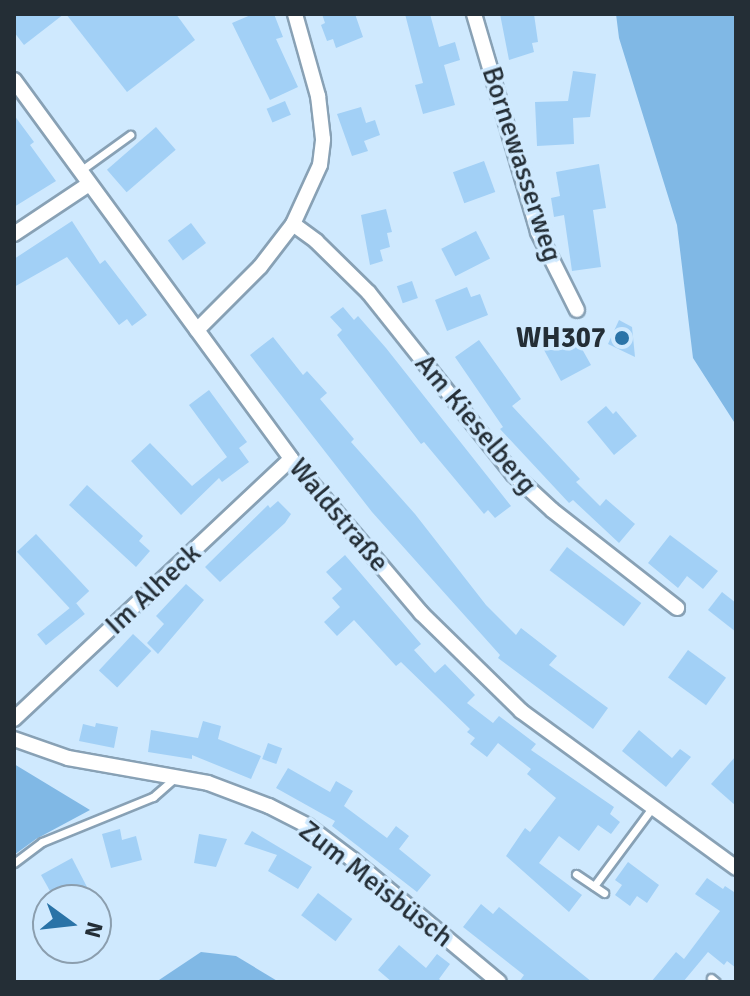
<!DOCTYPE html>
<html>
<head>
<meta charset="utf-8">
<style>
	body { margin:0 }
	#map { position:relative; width:750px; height:996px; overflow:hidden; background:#cfe9fe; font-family:Signika,sans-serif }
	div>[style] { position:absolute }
	.green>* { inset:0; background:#80b8e5 }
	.building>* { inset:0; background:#a2d0f6; transform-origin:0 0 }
	.roads { filter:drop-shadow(2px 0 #88a1b5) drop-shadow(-2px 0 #88a1b5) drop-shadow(0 2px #88a1b5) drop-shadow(0 -2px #88a1b5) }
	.service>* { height:7px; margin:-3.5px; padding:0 3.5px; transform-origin:3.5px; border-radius:3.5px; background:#fff }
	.minor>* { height:14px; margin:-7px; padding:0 7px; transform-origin:7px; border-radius:7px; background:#fff }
	.dots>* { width:22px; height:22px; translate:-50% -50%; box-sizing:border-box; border:4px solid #cfe9fe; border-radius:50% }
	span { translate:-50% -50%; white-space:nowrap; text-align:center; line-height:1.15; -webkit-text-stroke:7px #cfe9fe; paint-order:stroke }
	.street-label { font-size:28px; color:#242e36 }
	.poi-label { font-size:28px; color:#242e36; font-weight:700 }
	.right { translate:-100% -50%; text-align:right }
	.frame { position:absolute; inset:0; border:16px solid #242e36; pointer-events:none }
	.north { position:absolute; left:32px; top:884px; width:80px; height:80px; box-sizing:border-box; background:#cfe9fe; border:2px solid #8b9eae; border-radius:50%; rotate:105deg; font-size:22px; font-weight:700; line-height:32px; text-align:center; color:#242e36 }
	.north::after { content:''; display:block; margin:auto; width:28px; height:36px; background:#2a73a7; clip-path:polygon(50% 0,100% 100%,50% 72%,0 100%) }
</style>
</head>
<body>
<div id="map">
	<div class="green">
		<div style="clip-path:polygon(616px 14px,736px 14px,736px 425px,693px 358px,677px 225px,619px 38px)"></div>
		<div style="clip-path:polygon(14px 764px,90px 810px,36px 839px,14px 855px)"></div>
		<div style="clip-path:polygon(201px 952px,236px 956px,279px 982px,156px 982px)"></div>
	</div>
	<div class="building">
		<div style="clip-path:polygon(14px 14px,64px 14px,24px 45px,14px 32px)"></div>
		<div style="clip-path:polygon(66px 14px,176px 14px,195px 40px,127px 92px)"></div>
		<div style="clip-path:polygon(253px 14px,274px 14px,283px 37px,276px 39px,298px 87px,270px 100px,232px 23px)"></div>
		<div style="clip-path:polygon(322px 14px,355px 14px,363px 37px,336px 48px,333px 39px,327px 41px,321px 25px,325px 23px)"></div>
		<div style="clip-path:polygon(405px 14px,430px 14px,439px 47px,455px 42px,460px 60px,444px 65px,455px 105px,423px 114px,415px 85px,423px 83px)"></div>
		<div style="clip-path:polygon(500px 14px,534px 14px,538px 42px,532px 43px,534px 52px,509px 60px)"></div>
		<div style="clip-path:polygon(573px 71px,596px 74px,590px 117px,573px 118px,574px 144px,537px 146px,535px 102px,568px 101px)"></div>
		<div style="left:285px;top:101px;width:15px;height:20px;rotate:67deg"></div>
		<div style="clip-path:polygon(361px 107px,366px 123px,375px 120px,380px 135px,364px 141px,368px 151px,352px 156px,337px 114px)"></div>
		<div style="clip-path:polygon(14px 115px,34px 142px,30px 145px,56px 181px,14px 207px)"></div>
		<div style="left:156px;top:127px;width:30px;height:65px;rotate:49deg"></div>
		<div style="left:484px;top:161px;width:33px;height:33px;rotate:70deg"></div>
		<div style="clip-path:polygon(599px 164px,606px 208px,593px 210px,601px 267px,572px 271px,564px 215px,554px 217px,551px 198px,560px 196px,556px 172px)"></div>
		<div style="clip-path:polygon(386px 209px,392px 232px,387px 233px,390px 247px,380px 250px,383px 261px,370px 265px,361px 215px)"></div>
		<div style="clip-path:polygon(72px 221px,100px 264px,105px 260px,147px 315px,132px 326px,127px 319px,119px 325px,67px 257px,14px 287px,14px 259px)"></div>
		<div style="left:191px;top:223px;width:25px;height:29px;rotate:53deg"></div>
		<div style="left:476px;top:231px;width:31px;height:39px;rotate:63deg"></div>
		<div style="left:412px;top:281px;width:18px;height:16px;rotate:71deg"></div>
		<div style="clip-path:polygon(467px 287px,471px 297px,480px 294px,488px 315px,447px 331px,435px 300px)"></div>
		<div style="clip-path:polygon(343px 307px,354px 320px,358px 316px,386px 348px,511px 506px,495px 518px,488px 510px,484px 514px,424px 442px,421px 444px,337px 335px,342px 330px,330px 317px)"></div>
		<div style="clip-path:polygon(619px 320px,632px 327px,635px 357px,608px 344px)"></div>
		<div style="clip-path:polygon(553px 331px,558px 339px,572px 331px,591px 365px,561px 381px,538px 339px)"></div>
		<div style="clip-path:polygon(273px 337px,303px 375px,307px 371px,327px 393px,320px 399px,354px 439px,351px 442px,415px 514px,486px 605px,516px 635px,521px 628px,557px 656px,549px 665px,608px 708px,593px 729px,498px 658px,500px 655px,372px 512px,250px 355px)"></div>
		<div style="clip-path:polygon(479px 340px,521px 399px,512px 406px,580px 479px,576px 482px,600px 506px,606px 499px,635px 524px,619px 543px,573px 500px,569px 503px,500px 429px,503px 427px,455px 357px)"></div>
		<div style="clip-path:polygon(209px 390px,247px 442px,239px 448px,249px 462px,222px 482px,219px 478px,181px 515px,131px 461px,150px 443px,192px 486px,227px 457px,189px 405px)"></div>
		<div style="clip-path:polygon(606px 406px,613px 414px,616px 411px,637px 436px,614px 455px,587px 422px)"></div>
		<div style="clip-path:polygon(87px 485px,143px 536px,139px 541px,150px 551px,136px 567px,69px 505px)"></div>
		<div style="clip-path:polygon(278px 501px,291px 514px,285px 523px,220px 582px,205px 567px,268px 505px,270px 508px)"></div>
		<div style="left:36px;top:534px;width:78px;height:26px;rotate:47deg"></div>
		<div style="clip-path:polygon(670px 535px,718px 571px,703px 589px,687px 576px,678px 588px,648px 563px)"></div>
		<div style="left:567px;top:547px;width:93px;height:29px;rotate:37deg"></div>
		<div style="clip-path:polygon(345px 555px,421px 644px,414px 650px,435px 673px,445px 664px,475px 695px,467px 703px,493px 723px,499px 716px,536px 744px,531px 750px,614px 807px,610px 814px,620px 822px,611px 834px,598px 825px,579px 851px,559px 836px,539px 863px,582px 895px,569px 912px,506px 856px,525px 828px,530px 832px,556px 798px,527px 774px,531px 769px,498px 743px,487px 757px,470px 744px,475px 738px,467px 732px,470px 729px,401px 662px,396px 666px,354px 620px,337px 636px,324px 622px,340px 607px,332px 598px,342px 589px,326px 572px)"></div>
		<div style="clip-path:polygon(186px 584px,204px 600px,158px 654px,147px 643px,164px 624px,156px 616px)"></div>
		<div style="clip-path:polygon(722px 592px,736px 603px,736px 632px,708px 610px)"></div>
		<div style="left:76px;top:603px;width:14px;height:50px;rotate:51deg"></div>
		<div style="left:133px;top:634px;width:25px;height:50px;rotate:43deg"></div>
		<div style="left:688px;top:650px;width:47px;height:34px;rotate:36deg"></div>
		<div style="clip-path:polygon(203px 721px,221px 726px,218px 739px,261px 756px,251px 779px,192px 755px,192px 759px,148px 752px,151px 730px,198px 738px)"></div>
		<div style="clip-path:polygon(96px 723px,118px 727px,114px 748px,79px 741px,83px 724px,95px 727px)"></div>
		<div style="clip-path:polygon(639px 730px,672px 758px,680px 749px,691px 757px,666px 787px,622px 751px)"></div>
		<div style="left:268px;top:743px;width:15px;height:17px;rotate:20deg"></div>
		<div style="clip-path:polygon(736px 756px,736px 806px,711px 784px)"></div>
		<div style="clip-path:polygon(288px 768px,330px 792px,336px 781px,353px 791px,344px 806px,387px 838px,396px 826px,409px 836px,399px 849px,431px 875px,417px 892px,332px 826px,335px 821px,276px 788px)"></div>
		<div style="clip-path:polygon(120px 829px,122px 840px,136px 836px,142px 860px,111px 868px,102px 834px)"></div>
		<div style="clip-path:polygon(252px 831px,312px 867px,298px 889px,268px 871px,277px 855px,244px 844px)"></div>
		<div style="clip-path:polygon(199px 834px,227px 839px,216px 867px,194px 863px)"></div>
		<div style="clip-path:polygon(72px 858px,87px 887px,64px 900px,55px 900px,41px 875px)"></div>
		<div style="clip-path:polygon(628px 862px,659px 885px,647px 903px,637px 896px,630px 906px,615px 895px,622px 885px,615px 880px)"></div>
		<div style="clip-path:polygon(707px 878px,723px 889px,725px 886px,734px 892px,736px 889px,736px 968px,727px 961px,724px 965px,708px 952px,683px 982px,651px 982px,676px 952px,684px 959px,720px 911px,695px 894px)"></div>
		<div style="left:318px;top:893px;width:43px;height:28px;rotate:37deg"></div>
		<div style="clip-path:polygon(481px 904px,493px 914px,499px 907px,592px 982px,519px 982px,524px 975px,463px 927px)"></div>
		<div style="clip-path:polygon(399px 945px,426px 968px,437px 954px,450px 964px,439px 979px,443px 982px,392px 982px,378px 970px)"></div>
	</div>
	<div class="roads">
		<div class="service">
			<div style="left:80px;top:171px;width:62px;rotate:-35.8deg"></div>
			<div style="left:14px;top:863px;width:35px;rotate:-37deg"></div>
			<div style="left:42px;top:842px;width:120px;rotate:-22.1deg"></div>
			<div style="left:153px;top:797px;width:29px;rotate:-41deg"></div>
			<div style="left:576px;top:874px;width:34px;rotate:34deg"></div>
			<div style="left:594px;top:886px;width:97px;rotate:-53.4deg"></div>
			<div style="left:711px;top:978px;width:6px;rotate:39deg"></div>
		</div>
		<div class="minor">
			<div style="left:474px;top:14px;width:227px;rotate:73.6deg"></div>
			<div style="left:538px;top:232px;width:87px;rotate:63.4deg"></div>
			<div style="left:14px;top:80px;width:469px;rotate:53.8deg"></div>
			<div style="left:291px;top:459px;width:202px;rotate:49.8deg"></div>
			<div style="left:421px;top:613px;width:140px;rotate:44.4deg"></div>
			<div style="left:521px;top:711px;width:266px;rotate:36.1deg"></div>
			<div style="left:293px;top:224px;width:29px;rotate:36deg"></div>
			<div style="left:316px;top:241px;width:74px;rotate:44.5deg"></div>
			<div style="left:369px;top:293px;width:231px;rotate:51.5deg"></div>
			<div style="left:513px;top:474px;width:53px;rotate:42.7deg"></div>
			<div style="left:552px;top:510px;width:159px;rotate:38.1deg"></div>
			<div style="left:14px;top:234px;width:90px;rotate:-33.7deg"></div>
			<div style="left:197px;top:330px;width:89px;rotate:-45deg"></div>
			<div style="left:260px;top:267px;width:54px;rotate:-52.5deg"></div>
			<div style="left:293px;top:224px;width:65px;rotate:-65.4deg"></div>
			<div style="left:320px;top:165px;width:26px;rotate:-83deg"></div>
			<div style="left:323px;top:139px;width:43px;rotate:-96.6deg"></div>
			<div style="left:318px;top:96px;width:85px;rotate:-105.7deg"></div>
			<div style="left:14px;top:719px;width:380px;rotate:-43.2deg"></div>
			<div style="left:14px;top:739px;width:57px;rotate:19.4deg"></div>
			<div style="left:68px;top:758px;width:142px;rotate:10.1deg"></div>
			<div style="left:208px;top:783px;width:65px;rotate:20.7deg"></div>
			<div style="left:269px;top:806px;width:44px;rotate:27.1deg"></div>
			<div style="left:308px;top:826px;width:56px;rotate:37.1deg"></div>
			<div style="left:353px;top:860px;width:190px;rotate:39.9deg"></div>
		</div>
	</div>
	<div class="dots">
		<div style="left:622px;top:338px;background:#2a73a7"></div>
	</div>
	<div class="street-label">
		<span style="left:522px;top:164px;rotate:72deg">Bornewasserweg</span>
		<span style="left:476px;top:424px;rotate:50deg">Am Kieselberg</span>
		<span style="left:339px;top:515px;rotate:50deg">Waldstraße</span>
		<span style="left:153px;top:589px;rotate:-43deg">Im Alheck</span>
		<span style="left:376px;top:884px;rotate:38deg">Zum Meisbüsch</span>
	</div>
	<div class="poi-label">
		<span class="right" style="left:606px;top:338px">WH307</span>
	</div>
	<div class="frame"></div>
	<div class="north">N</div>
</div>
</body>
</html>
